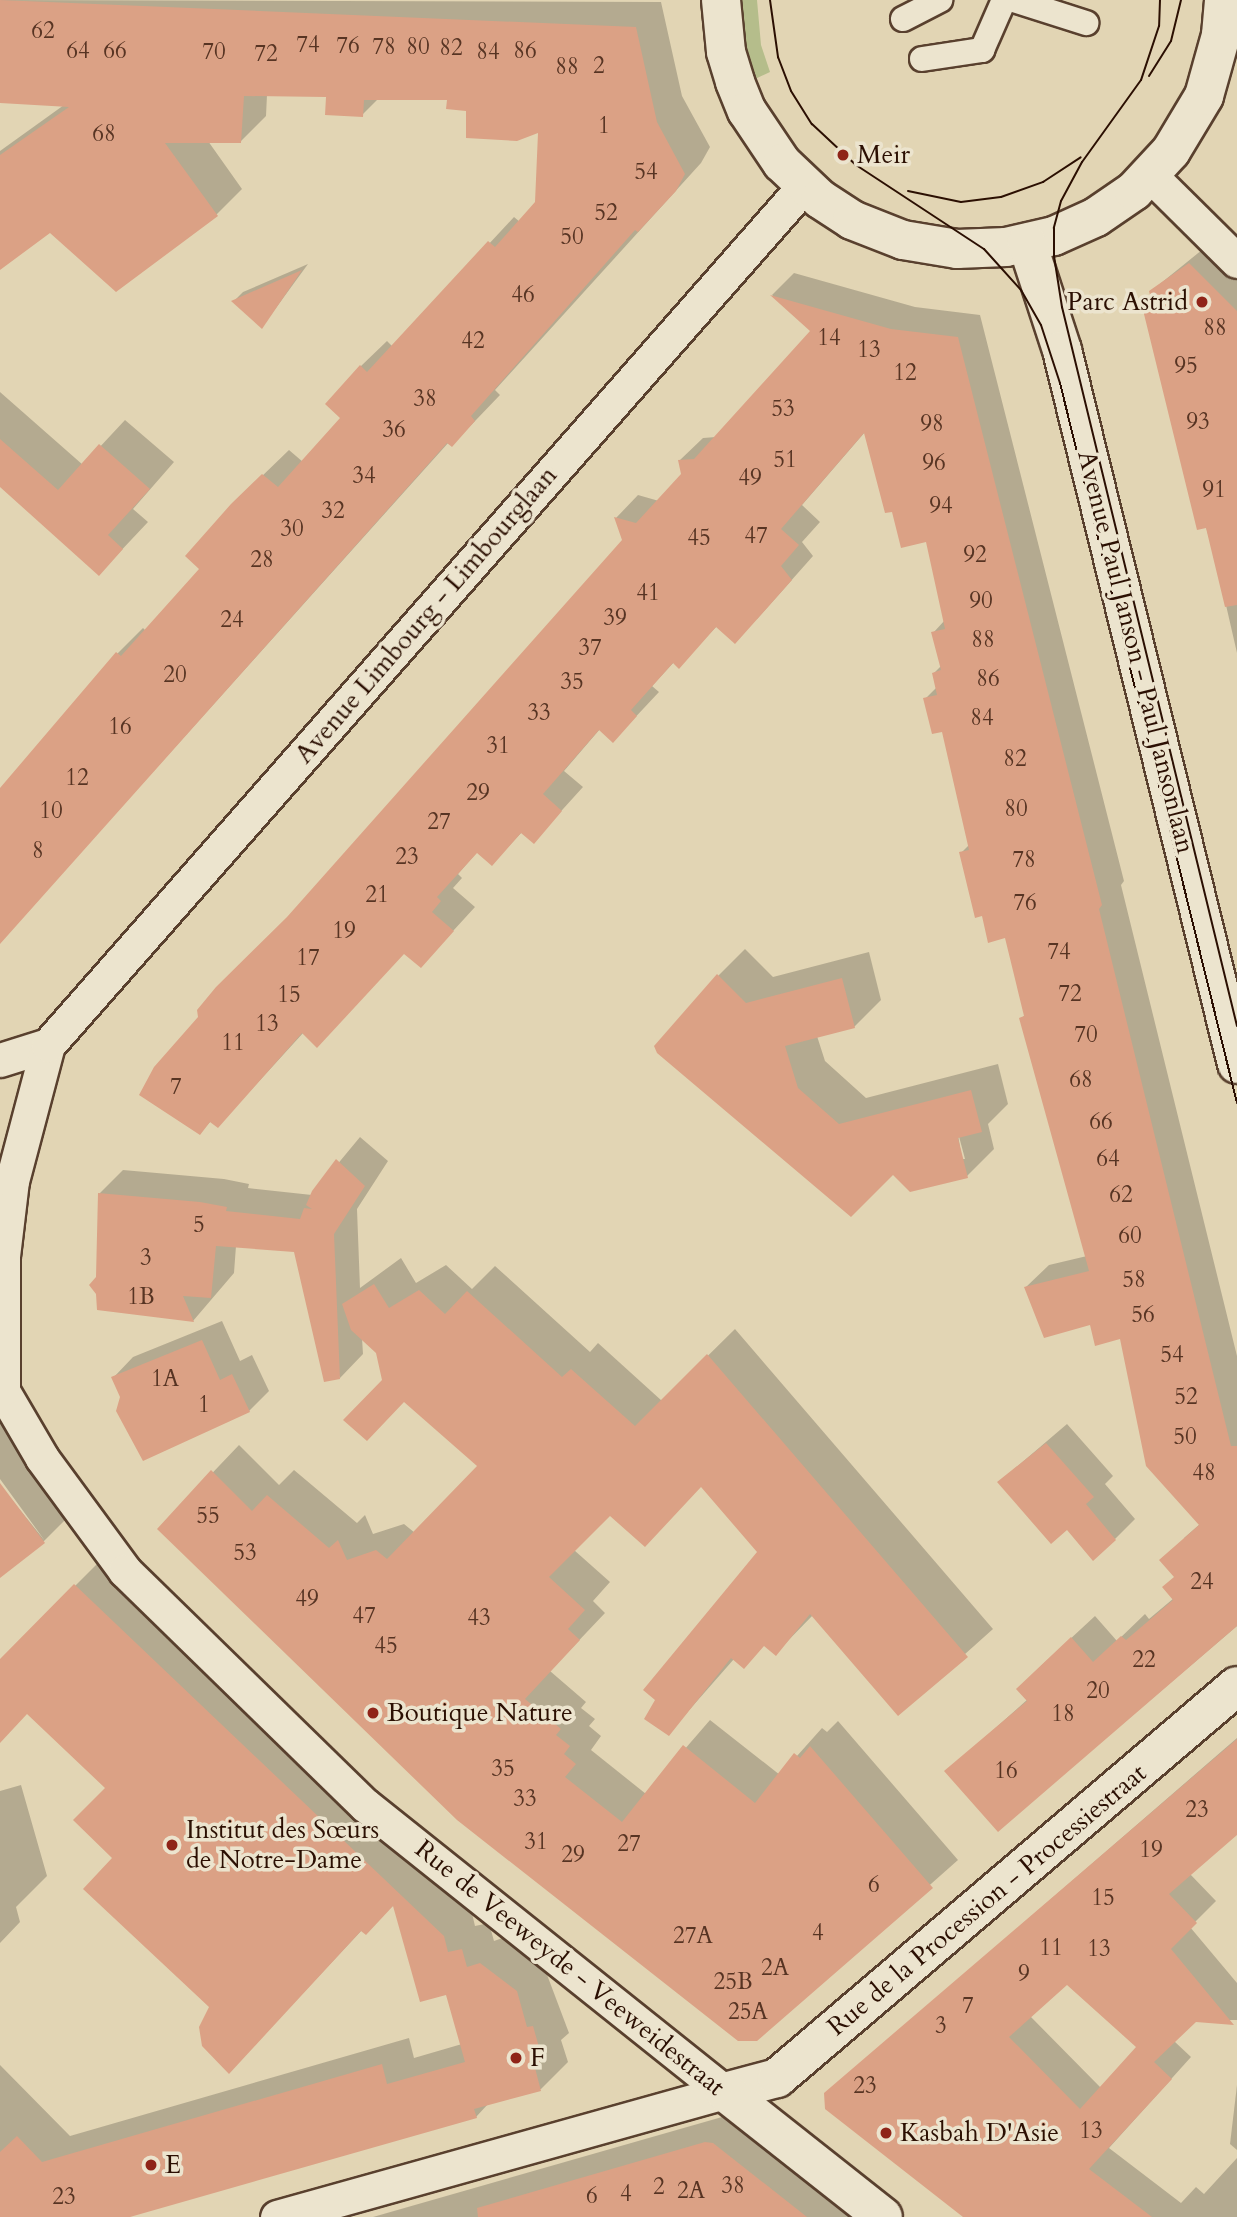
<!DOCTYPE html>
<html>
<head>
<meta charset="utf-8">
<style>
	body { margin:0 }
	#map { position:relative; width:1237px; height:2217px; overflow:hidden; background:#e2d5b4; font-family:Cardo,serif }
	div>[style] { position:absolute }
	.green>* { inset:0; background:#b5bd8b }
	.shadow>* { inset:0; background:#0003 }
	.building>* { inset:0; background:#dba185 }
	.roads { filter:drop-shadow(2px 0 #59402e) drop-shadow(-2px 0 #59402e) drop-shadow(0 2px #59402e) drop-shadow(0 -2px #59402e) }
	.pedestrian>* { height:24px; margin:-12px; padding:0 12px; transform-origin:12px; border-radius:12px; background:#ece4ce }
	.minor>* { height:33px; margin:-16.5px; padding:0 16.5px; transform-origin:16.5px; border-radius:16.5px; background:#ece4ce }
	.tertiary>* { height:38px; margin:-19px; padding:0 19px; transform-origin:19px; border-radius:19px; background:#ece4ce }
	.tram>* { height:2px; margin:-1px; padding:0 1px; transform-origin:1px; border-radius:1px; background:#2b0f02 }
	.dots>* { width:19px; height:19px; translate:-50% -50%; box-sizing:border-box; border:4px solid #ece4ce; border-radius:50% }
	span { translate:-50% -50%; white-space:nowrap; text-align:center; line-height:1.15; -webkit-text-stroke:7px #ece4ce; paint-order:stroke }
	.number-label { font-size:23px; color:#573423 }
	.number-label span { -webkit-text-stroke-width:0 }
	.poi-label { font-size:26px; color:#2b0f02 }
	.left { translate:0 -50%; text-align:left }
	.right { translate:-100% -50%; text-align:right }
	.street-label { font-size:26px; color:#2b0f02 }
</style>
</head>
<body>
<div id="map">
	<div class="green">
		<div style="clip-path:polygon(740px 0,757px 0,761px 45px,770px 72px,755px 79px,745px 51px)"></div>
	</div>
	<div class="shadow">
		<div style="clip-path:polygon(0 0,661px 2px,682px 96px,710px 147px,701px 163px,495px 390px,500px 395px,452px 445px,449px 442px,0 942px,0 793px,118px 653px,143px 628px,146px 631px,201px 569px,259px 479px,289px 450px,303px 462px,343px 417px,361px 366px,387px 341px,393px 347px,514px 217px,520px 222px,537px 203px,540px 130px,468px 109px,448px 98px,379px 98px,362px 115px,328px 95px,267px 95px,266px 116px,241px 141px,208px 141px,242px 189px,217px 214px,116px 289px,50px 231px,0 267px,0 151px,64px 105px,0 102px)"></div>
		<div style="clip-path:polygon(1213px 241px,1237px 264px,1237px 653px,1217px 566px,1145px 311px,1153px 302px,1150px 292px)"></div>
		<div style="clip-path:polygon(308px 264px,262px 327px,234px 301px,243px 292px)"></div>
		<div style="clip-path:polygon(794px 273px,915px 307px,980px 315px,1124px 881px,1121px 885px,1237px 1356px,1237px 1626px,998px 1830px,947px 1771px,1028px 1699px,1041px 1666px,1095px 1616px,1117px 1641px,1145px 1614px,1149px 1619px,1174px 1598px,1184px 1538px,1200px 1524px,1122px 1337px,1026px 1287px,1049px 1265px,1087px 1256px,1021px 1019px,1026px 1014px,1006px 936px,983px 914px,961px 853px,969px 845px,944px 730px,925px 699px,937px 687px,934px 673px,941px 666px,933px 633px,945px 620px,927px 540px,893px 510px,865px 432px,802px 505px,820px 522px,802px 542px,813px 556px,757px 619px,717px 626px,679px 666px,674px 662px,652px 686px,659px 692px,613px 741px,600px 729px,564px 771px,583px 787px,534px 841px,522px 832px,492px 864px,478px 851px,458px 874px,462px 878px,453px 888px,475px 907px,421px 966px,405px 952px,304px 1032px,218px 1126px,211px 1121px,200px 1133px,290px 917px,624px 540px,616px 518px,638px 495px,659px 501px,683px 474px,680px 460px,703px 438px,716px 437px,812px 331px,772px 295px)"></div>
		<div style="clip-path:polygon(0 392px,83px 465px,125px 420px,174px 462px,133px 509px,148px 522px,99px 574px,0 485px)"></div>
		<div style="clip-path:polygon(evenodd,745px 949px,773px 977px,869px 952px,881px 1000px,854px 1027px,817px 1036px,825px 1061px,866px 1098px,998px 1064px,1008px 1104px,988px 1124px,994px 1149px,967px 1176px,893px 1173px,851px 1215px,718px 976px,745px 949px,957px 1129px,965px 1159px,962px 1159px,957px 1129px)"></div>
		<div style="clip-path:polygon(360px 1137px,388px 1161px,357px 1209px,360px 1288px,401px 1258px,416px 1283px,446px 1265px,472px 1289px,495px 1266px,590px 1352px,598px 1343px,662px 1401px,735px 1329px,993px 1629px,898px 1714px,813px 1615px,776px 1653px,765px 1645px,734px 1659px,669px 1733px,760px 1552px,702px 1485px,610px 1514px,574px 1550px,610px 1582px,593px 1601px,605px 1613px,550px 1671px,586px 1702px,581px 1708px,595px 1719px,589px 1726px,601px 1736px,591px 1750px,646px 1794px,710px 1720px,780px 1775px,822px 1728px,827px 1732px,838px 1721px,958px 1860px,756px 2039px,159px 1529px,239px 1445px,279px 1485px,294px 1470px,357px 1523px,365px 1515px,373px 1534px,404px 1524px,415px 1533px,479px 1466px,384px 1380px,378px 1353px,362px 1338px,363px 1354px,340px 1378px,295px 1251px,236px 1246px,234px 1273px,193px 1321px,99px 1309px,99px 1194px,123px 1170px,224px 1179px,249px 1184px,248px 1188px,312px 1195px)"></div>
		<div style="clip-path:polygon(222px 1321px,240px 1361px,252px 1355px,269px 1391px,249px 1411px,122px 1397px,113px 1378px,133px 1357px)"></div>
		<div style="clip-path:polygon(0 1412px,73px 1512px,43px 1542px,0 1575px,0 1485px,45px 1541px,0 1479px)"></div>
		<div style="clip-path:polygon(1067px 1424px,1113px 1476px,1105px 1484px,1135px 1519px,1115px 1539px,1067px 1527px,999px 1482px)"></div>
		<div style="clip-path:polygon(103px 1558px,471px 1909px,475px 1926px,489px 1923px,494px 1941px,508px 1936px,543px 1964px,569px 2033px,561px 2040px,568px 2062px,541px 2089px,489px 2103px,476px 2117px,124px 2217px,0 2217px,0 2065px,70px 2136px,409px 2038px,414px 2058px,462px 2044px,447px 1992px,394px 1905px,362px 1930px,229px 2072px,211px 2007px,114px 1858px,108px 1788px,28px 1712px,0 1740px,0 1661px)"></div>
		<div style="clip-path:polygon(evenodd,1237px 1738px,1237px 1833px,1190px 1874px,1216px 1901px,1190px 1927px,1237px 1983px,1237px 2020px,1196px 2020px,1174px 2041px,1191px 2057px,1109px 2148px,1181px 2203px,1196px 2187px,1204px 2194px,1237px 2158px,1237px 2217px,966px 2217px,826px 2094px,1237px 1738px,1067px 1983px,1138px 2047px,1101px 2088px,1030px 2016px,1067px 1983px)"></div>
		<div style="clip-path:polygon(21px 1785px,47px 1876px,16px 1907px,20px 1922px,0 1943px,0 1791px)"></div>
		<div style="clip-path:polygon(1237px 2085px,1237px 2150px,1230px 2144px)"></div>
		<div style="clip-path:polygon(736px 2113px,875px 2217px,373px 2217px)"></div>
	</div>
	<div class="building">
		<div style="clip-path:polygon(0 0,636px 27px,657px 122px,685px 174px,676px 191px,638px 232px,635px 230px,471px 416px,475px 421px,452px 447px,447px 443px,0 944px,0 788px,116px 652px,121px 656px,199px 569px,185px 556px,231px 504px,262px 474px,278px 487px,340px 418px,325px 404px,360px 365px,367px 372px,488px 241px,495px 247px,535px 202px,538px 133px,517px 141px,466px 138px,466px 111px,446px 109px,447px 100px,364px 100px,363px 117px,325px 115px,326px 97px,244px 96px,241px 143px,165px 143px,218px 216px,116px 292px,50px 233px,0 270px,0 155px,69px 107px,0 103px)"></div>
		<div style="clip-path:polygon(1189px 263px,1237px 311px,1237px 605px,1225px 607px,1206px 528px,1197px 530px,1143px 310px,1153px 308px,1149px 291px)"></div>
		<div style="clip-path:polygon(302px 270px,262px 329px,231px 301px)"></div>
		<div style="clip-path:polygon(770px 295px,891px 329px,958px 337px,1102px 905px,1099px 909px,1231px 1446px,1237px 1446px,1237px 1626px,998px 1832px,944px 1771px,1027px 1701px,1016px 1689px,1071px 1637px,1093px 1662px,1121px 1636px,1126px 1640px,1173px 1600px,1162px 1587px,1174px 1577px,1159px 1560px,1199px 1525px,1146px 1466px,1120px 1339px,1095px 1346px,1090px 1325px,1044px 1338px,1024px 1287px,1089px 1271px,1019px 1018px,1024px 1016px,1005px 938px,988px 943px,982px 916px,975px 918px,959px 852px,969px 850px,942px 732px,932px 734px,923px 698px,937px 695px,932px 673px,941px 670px,931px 632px,945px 629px,926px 542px,901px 548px,892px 512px,885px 513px,864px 433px,781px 529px,799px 545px,781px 566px,792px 580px,735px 644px,716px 627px,679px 669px,673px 663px,631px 710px,637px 716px,613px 743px,599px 730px,543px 794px,562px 811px,534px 844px,521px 833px,492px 866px,477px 853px,437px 897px,441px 901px,432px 912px,454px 931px,421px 968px,404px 954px,317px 1048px,302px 1033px,218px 1128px,210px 1122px,200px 1135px,139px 1095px,154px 1067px,198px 1017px,197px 1010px,216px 987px,287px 917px,622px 540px,614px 517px,636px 523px,681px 474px,678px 460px,694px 459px,810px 331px)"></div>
		<div style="clip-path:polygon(0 439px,58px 490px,99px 444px,150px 489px,108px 535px,123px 549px,99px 576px,0 487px)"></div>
		<div style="clip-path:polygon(717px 974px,746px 1003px,842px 978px,855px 1028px,785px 1046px,798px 1088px,839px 1124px,971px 1090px,982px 1132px,958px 1138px,968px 1178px,910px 1192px,893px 1175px,851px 1217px,657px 1053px,654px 1046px)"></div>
		<div style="clip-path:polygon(336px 1159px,365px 1186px,334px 1234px,340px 1379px,324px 1382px,294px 1252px,216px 1246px,211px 1298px,183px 1296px,194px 1322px,97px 1310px,96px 1294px,89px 1285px,96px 1277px,98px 1193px,200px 1202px,227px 1207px,226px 1211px,300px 1219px,304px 1208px,312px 1209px,306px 1205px,312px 1191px)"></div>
		<div style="clip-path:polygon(374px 1284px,389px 1308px,419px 1290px,445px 1314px,467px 1291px,562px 1377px,571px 1369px,635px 1426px,707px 1354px,968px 1657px,898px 1716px,810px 1614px,776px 1656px,764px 1646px,744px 1669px,731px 1658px,669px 1736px,644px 1719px,655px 1700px,643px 1690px,757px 1552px,701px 1487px,645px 1547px,610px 1516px,549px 1577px,585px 1610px,568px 1629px,580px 1640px,525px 1699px,561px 1729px,556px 1735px,570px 1746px,564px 1754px,576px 1764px,565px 1777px,622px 1822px,683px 1745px,755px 1803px,794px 1753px,800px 1758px,810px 1746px,933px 1888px,757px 2041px,738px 2041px,457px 1820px,157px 1529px,211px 1470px,252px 1511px,267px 1495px,329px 1548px,338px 1540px,347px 1560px,376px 1550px,387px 1559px,477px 1466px,404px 1402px,367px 1441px,343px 1420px,382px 1380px,376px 1353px,351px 1330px,342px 1304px)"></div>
		<div style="clip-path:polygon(202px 1340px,220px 1380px,232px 1374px,250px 1412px,143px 1461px,116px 1411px,120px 1397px,111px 1377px)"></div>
		<div style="clip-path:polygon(1046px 1443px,1094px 1497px,1086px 1504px,1116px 1540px,1093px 1561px,1067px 1530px,1051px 1544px,997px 1482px)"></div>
		<div style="clip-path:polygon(0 1483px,45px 1543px,0 1578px)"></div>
		<div style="clip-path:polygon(74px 1584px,444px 1936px,448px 1952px,462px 1949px,467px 1967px,480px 1963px,517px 1991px,527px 2027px,533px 2026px,543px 2061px,534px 2064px,541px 2091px,474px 2109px,477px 2118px,130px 2217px,0 2217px,0 2152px,17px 2136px,42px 2162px,382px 2064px,387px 2084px,465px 2062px,446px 1995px,420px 2002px,393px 1906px,366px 1935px,361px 1931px,229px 2074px,202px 2046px,199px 2027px,209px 2007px,83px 1889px,112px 1858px,73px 1820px,105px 1788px,27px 1714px,0 1743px,0 1659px)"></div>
		<div style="clip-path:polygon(evenodd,1237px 1739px,1237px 1835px,1169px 1894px,1197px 1923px,1171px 1949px,1234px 2025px,1196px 2022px,1154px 2062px,1172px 2079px,1089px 2169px,1152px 2217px,963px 2217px,825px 2109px,824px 2093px,1237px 1739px,1067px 1985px,1136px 2047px,1080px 2109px,1009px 2037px,1067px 1985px)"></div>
		<div style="clip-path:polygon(705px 2142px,713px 2143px,807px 2217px,478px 2217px,477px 2208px)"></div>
	</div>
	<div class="roads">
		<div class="pedestrian">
			<div style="left:1014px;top:0;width:76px;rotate:17.7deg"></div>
			<div style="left:903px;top:19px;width:42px;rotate:-27.2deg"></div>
			<div style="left:922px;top:59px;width:61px;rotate:-8.5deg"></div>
			<div style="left:982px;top:50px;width:55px;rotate:-66.3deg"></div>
		</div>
		<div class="minor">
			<div style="left:1150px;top:175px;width:122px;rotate:44.7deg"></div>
			<div style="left:0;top:1060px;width:50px;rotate:-17.4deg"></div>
			<div style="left:0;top:1386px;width:83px;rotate:59.7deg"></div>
			<div style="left:42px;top:1458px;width:140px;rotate:53.7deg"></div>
			<div style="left:125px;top:1571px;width:335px;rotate:44.3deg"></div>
			<div style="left:365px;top:1805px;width:460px;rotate:38.6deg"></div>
			<div style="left:3px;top:1389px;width:133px;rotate:-90deg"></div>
			<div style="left:3px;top:1256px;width:76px;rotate:-83.2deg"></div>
			<div style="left:12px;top:1181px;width:141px;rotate:-75.2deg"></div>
			<div style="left:48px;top:1045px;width:1144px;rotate:-48.65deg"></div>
			<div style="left:277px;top:2217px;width:465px;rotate:-15.6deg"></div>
		</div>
		<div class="tertiary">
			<div style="left:721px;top:0;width:52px;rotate:84.5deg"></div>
			<div style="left:726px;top:52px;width:31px;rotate:73deg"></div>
			<div style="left:735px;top:82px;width:31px;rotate:68deg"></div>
			<div style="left:747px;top:111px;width:63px;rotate:56.1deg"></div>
			<div style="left:782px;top:163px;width:52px;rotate:43.5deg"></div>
			<div style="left:820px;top:199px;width:38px;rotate:33deg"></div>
			<div style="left:852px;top:220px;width:55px;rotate:21.4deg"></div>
			<div style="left:903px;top:240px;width:55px;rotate:9.5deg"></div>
			<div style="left:957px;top:249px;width:49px;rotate:-2.3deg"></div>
			<div style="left:1006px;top:247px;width:49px;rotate:-12.9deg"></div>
			<div style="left:1054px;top:236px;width:46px;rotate:-24.3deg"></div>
			<div style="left:1096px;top:217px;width:46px;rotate:-34.4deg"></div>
			<div style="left:1134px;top:191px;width:54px;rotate:-47.2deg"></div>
			<div style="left:1171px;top:151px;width:64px;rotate:-59deg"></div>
			<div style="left:1204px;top:96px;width:63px;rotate:-74.4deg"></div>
			<div style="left:1221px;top:35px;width:35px;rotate:-85deg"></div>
			<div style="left:1027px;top:243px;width:113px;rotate:71.9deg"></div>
			<div style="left:1062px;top:350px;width:735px;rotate:76.23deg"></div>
			<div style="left:725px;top:2092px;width:54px;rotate:-15.1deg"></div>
			<div style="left:777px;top:2078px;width:604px;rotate:-40.44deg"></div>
			<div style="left:725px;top:2092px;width:201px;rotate:38.3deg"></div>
		</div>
	</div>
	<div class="tram">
		<div style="left:770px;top:0;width:58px;rotate:82deg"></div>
		<div style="left:778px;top:57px;width:36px;rotate:69deg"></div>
		<div style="left:791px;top:91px;width:39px;rotate:58deg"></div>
		<div style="left:812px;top:124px;width:60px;rotate:43deg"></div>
		<div style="left:856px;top:165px;width:153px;rotate:33.3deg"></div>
		<div style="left:984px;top:249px;width:55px;rotate:47.9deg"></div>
		<div style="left:1021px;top:290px;width:40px;rotate:60.3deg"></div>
		<div style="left:1041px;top:325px;width:61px;rotate:71.9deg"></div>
		<div style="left:1060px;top:383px;width:741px;rotate:76.19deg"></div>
		<div style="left:1160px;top:0;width:26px;rotate:92deg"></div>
		<div style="left:1159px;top:26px;width:57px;rotate:108.4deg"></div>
		<div style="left:1141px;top:80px;width:101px;rotate:125.7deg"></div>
		<div style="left:1082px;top:162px;width:44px;rotate:118.3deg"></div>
		<div style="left:1061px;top:201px;width:28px;rotate:105deg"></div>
		<div style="left:1054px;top:228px;width:28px;rotate:90deg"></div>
		<div style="left:1054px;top:256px;width:52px;rotate:81.1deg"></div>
		<div style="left:1062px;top:307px;width:740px;rotate:76.32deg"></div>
		<div style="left:1149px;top:76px;width:41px;rotate:-57.8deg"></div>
		<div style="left:1171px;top:41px;width:42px;rotate:-76.3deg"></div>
		<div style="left:908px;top:191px;width:54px;rotate:11.7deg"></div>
		<div style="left:961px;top:202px;width:40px;rotate:-7.1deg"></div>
		<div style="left:1001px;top:197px;width:45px;rotate:-19.7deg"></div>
		<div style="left:1043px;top:182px;width:45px;rotate:-33.3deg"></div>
	</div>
	<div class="dots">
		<div style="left:843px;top:155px;background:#8f2418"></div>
		<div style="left:1202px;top:302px;background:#8f2418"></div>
		<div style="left:373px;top:1713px;background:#8f2418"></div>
		<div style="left:172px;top:1845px;background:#8f2418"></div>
		<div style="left:516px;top:2058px;background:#8f2418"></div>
		<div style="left:886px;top:2133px;background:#8f2418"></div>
		<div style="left:151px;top:2165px;background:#8f2418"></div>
	</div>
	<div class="number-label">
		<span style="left:43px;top:31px">62</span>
		<span style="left:308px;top:45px">74</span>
		<span style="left:348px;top:46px">76</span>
		<span style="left:384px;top:47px">78</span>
		<span style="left:418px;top:47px">80</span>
		<span style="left:451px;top:48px">82</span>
		<span style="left:78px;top:51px">64</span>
		<span style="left:115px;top:51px">66</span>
		<span style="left:525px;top:51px">86</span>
		<span style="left:214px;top:52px">70</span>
		<span style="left:488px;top:52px">84</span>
		<span style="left:266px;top:54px">72</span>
		<span style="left:599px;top:66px">2</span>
		<span style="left:567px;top:67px">88</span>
		<span style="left:604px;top:126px">1</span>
		<span style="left:104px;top:134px">68</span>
		<span style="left:646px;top:172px">54</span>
		<span style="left:606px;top:213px">52</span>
		<span style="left:572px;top:237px">50</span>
		<span style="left:523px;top:295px">46</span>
		<span style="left:1215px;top:328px">88</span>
		<span style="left:829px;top:338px">14</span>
		<span style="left:473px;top:341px">42</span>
		<span style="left:869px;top:350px">13</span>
		<span style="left:1186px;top:366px">95</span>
		<span style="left:905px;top:373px">12</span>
		<span style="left:425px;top:399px">38</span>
		<span style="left:783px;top:409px">53</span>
		<span style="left:1198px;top:422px">93</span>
		<span style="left:932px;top:424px">98</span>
		<span style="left:394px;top:430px">36</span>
		<span style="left:785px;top:460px">51</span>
		<span style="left:934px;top:463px">96</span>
		<span style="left:364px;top:476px">34</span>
		<span style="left:750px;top:478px">49</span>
		<span style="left:1214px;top:490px">91</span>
		<span style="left:941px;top:506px">94</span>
		<span style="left:333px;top:511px">32</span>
		<span style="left:292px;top:529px">30</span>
		<span style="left:756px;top:536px">47</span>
		<span style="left:699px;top:538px">45</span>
		<span style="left:975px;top:555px">92</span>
		<span style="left:262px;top:560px">28</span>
		<span style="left:648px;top:593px">41</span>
		<span style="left:981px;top:601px">90</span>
		<span style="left:615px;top:618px">39</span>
		<span style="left:232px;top:620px">24</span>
		<span style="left:983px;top:640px">88</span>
		<span style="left:590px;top:648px">37</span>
		<span style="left:175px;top:675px">20</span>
		<span style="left:988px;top:679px">86</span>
		<span style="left:572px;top:682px">35</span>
		<span style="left:539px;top:713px">33</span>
		<span style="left:982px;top:718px">84</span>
		<span style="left:120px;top:727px">16</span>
		<span style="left:498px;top:746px">31</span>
		<span style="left:1015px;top:759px">82</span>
		<span style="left:77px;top:778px">12</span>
		<span style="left:478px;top:793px">29</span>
		<span style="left:1016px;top:809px">80</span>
		<span style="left:51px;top:811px">10</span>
		<span style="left:439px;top:822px">27</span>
		<span style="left:38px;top:851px">8</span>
		<span style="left:407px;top:857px">23</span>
		<span style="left:1024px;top:860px">78</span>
		<span style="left:377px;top:895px">21</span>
		<span style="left:1025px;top:903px">76</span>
		<span style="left:344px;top:931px">19</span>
		<span style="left:1059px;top:952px">74</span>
		<span style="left:308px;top:958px">17</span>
		<span style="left:1070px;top:994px">72</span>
		<span style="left:289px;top:995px">15</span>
		<span style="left:267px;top:1024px">13</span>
		<span style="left:1086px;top:1035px">70</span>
		<span style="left:233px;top:1043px">11</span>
		<span style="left:1081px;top:1080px">68</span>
		<span style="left:176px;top:1087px">7</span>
		<span style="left:1101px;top:1122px">66</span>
		<span style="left:1108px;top:1159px">64</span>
		<span style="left:1121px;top:1195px">62</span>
		<span style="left:199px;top:1225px">5</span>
		<span style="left:1130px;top:1236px">60</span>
		<span style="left:146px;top:1258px">3</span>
		<span style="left:1134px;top:1280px">58</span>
		<span style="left:141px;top:1297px">1B</span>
		<span style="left:1143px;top:1315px">56</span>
		<span style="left:1172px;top:1355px">54</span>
		<span style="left:165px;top:1379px">1A</span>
		<span style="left:1186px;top:1397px">52</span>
		<span style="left:204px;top:1405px">1</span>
		<span style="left:1185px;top:1437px">50</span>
		<span style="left:1204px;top:1473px">48</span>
		<span style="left:208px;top:1516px">55</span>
		<span style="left:245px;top:1553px">53</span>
		<span style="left:1202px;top:1582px">24</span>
		<span style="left:307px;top:1599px">49</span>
		<span style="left:364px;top:1616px">47</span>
		<span style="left:479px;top:1618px">43</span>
		<span style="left:386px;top:1646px">45</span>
		<span style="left:1144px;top:1660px">22</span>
		<span style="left:1098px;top:1691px">20</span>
		<span style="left:1063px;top:1714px">18</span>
		<span style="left:503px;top:1769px">35</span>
		<span style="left:1006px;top:1771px">16</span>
		<span style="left:525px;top:1799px">33</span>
		<span style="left:1197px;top:1810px">23</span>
		<span style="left:536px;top:1842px">31</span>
		<span style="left:629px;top:1844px">27</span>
		<span style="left:1151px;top:1850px">19</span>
		<span style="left:573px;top:1855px">29</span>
		<span style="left:874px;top:1885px">6</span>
		<span style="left:1103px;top:1898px">15</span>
		<span style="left:818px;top:1933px">4</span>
		<span style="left:693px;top:1936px">27A</span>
		<span style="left:1051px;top:1948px">11</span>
		<span style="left:1099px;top:1949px">13</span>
		<span style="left:775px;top:1968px">2A</span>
		<span style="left:1024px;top:1974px">9</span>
		<span style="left:733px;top:1982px">25B</span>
		<span style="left:968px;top:2006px">7</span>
		<span style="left:748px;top:2012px">25A</span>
		<span style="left:941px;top:2026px">3</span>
		<span style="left:865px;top:2086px">23</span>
		<span style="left:1091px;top:2131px">13</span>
		<span style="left:733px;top:2186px">38</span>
		<span style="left:659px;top:2187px">2</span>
		<span style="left:691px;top:2191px">2A</span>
		<span style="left:626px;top:2194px">4</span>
		<span style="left:592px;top:2196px">6</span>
		<span style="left:64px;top:2197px">23</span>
	</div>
	<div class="poi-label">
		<span class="left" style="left:857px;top:155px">Meir</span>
		<span class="right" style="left:1188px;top:302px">Parc Astrid</span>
		<span class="left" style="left:387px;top:1713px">Boutique Nature</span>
		<span class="left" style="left:186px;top:1845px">Institut des Sœurs<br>de Notre-Dame</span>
		<span class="left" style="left:530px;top:2058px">F</span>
		<span class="left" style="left:900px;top:2133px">Kasbah D'Asie</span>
		<span class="left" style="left:165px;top:2165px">E</span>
	</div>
	<div class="street-label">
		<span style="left:426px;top:615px;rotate:-49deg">Avenue Limbourg - Limbourglaan</span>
		<span style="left:1136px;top:652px;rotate:76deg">Avenue Paul Janson - Paul Jansonlaan</span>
		<span style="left:987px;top:1900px;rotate:-40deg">Rue de la Procession - Processiestraat</span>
		<span style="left:570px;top:1968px;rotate:39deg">Rue de Veeweyde - Veeweidestraat</span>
	</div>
</div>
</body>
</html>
